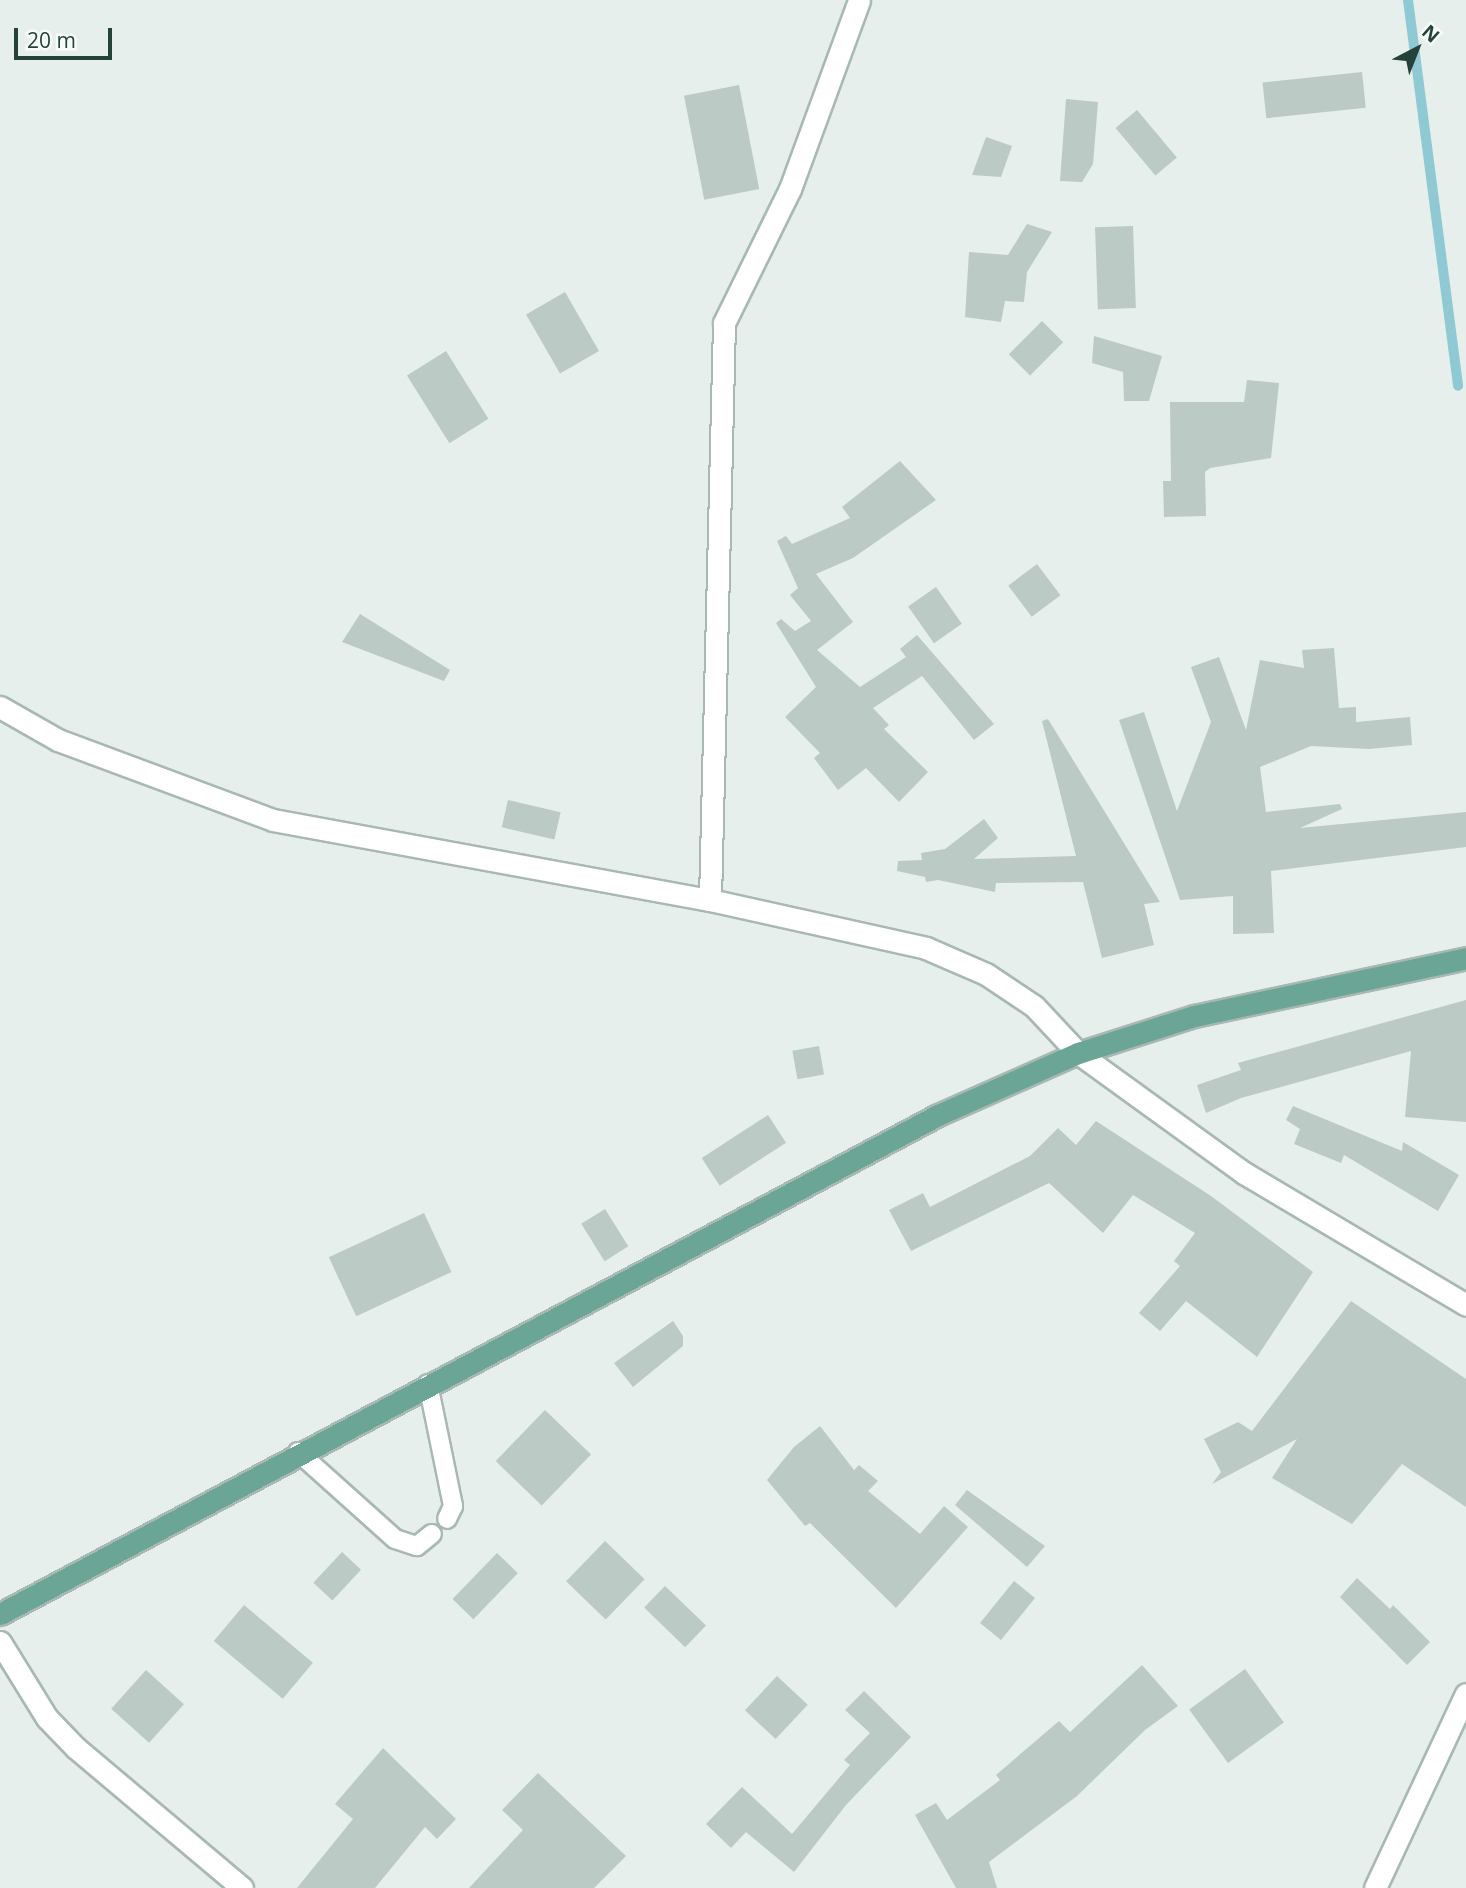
<!DOCTYPE html>
<html>
<head>
<meta charset="utf-8">
<style>
	body { margin:0 }
	#map { position:relative; width:1466px; height:1888px; overflow:hidden; background:#e6efeb; font-family:"Open Sans",sans-serif }
	div>[style] { position:absolute }
	.stream>* { height:10px; margin:-5px; padding:0 5px; transform-origin:5px; border-radius:5px; background:#8ec9d4 }
	.building>* { inset:0; background:#bbcac4; transform-origin:0 0 }
	.roads { filter:drop-shadow(2px 0 #a8b8b2) drop-shadow(-2px 0 #a8b8b2) drop-shadow(0 2px #a8b8b2) drop-shadow(0 -2px #a8b8b2) }
	.lane>* { height:18px; margin:-9px; padding:0 9px; transform-origin:9px; border-radius:9px; background:#fff }
	.street>* { height:21px; margin:-10.5px; padding:0 10.5px; transform-origin:10.5px; border-radius:10.5px; background:#fff }
	.secondary>* { height:21px; margin:-10.5px; padding:0 10.5px; transform-origin:10.5px; border-radius:10.5px; background:#fff }
	.primary>* { height:21px; margin:-10.5px; padding:0 10.5px; transform-origin:10.5px; border-radius:10.5px; background:#6aa596 }
	span { translate:-50% -50%; white-space:nowrap; text-align:center; line-height:1.15; -webkit-text-stroke:5px #f7fbf9; paint-order:stroke }
	.north { position:absolute; left:1382px; top:14px; width:70px; height:70px; -webkit-text-stroke:5px #f7fbf9; paint-order:stroke; rotate:42deg; font-size:19px; font-weight:700; line-height:28px; text-align:center; color:#24423a }
	.north::after { content:''; display:block; margin:auto; width:24px; height:32px; background:#24423a; clip-path:polygon(50% 0,100% 100%,50% 72%,0 100%) }
	.scale { position:absolute; left:14px; top:28px; width:98px; height:32px; box-sizing:border-box; border:4px solid #24423a; border-top:0; padding-left:9px; font-size:21px; line-height:24px; white-space:nowrap; color:#24423a; -webkit-text-stroke:5px #f7fbf9; paint-order:stroke }
</style>
</head>
<body>
<div id="map">
	<div class="stream">
		<div style="left:1408px;top:0;width:389px;rotate:82.6deg"></div>
	</div>
	<div class="building">
		<div style="left:1362px;top:72px;width:36px;height:100px;rotate:84deg"></div>
		<div style="left:739px;top:85px;width:106px;height:56px;rotate:79deg"></div>
		<div style="clip-path:polygon(1066px 99px,1098px 102px,1093px 164px,1082px 182px,1060px 181px)"></div>
		<div style="left:1137px;top:110px;width:62px;height:28px;rotate:50deg"></div>
		<div style="clip-path:polygon(986px 137px,1012px 146px,1001px 177px,972px 175px)"></div>
		<div style="clip-path:polygon(1027px 224px,1052px 232px,1027px 272px,1024px 302px,1005px 301px,1001px 322px,965px 317px,969px 252px,1008px 255px)"></div>
		<div style="left:1133px;top:226px;width:82px;height:38px;rotate:88deg"></div>
		<div style="left:565px;top:292px;width:68px;height:45px;rotate:60deg"></div>
		<div style="left:1042px;top:321px;width:30px;height:47px;rotate:45deg"></div>
		<div style="clip-path:polygon(1094px 336px,1162px 356px,1149px 401px,1124px 401px,1123px 372px,1092px 363px)"></div>
		<div style="left:446px;top:351px;width:80px;height:46px;rotate:58deg"></div>
		<div style="clip-path:polygon(1247px 380px,1279px 383px,1271px 458px,1210px 468px,1205px 472px,1206px 516px,1164px 517px,1163px 481px,1171px 481px,1170px 402px,1244px 402px)"></div>
		<div style="clip-path:polygon(900px 461px,936px 500px,853px 558px,816px 574px,853px 622px,817px 650px,860px 687px,906px 657px,900px 649px,917px 635px,994px 724px,974px 740px,922px 676px,873px 708px,889px 725px,884px 729px,928px 772px,899px 802px,866px 768px,838px 790px,814px 758px,820px 753px,785px 717px,816px 687px,776px 623px,781px 619px,795px 631px,811px 621px,790px 595px,798px 588px,777px 541px,786px 536px,792px 544px,850px 518px,842px 507px)"></div>
		<div style="left:1037px;top:564px;width:39px;height:36px;rotate:53deg"></div>
		<div style="left:936px;top:587px;width:45px;height:34px;rotate:55deg"></div>
		<div style="clip-path:polygon(360px 614px,450px 670px,444px 681px,342px 642px)"></div>
		<div style="clip-path:polygon(1334px 648px,1339px 708px,1356px 707px,1356px 722px,1410px 717px,1412px 745px,1369px 749px,1311px 746px,1260px 767px,1266px 812px,1340px 804px,1342px 809px,1300px 828px,1466px 812px,1466px 847px,1271px 871px,1274px 933px,1233px 934px,1233px 896px,1180px 900px,1119px 720px,1144px 712px,1177px 811px,1211px 722px,1191px 667px,1219px 657px,1246px 730px,1260px 660px,1304px 668px,1302px 650px)"></div>
		<div style="clip-path:polygon(1048px 719px,1160px 902px,1144px 904px,1154px 945px,1102px 958px,1083px 882px,996px 883px,995px 892px,938px 880px,926px 882px,925px 877px,897px 871px,898px 861px,922px 860px,921px 853px,945px 849px,984px 819px,998px 838px,974px 859px,1076px 856px,1042px 721px)"></div>
		<div style="left:508px;top:800px;width:54px;height:28px;rotate:13deg"></div>
		<div style="clip-path:polygon(1466px 1000px,1466px 1122px,1405px 1117px,1411px 1051px,1241px 1098px,1206px 1113px,1197px 1085px,1241px 1070px,1238px 1063px)"></div>
		<div style="left:819px;top:1046px;width:29px;height:27px;rotate:80deg"></div>
		<div style="clip-path:polygon(1293px 1106px,1402px 1151px,1403px 1142px,1459px 1175px,1438px 1211px,1344px 1155px,1341px 1163px,1294px 1144px,1300px 1129px,1286px 1120px)"></div>
		<div style="left:768px;top:1115px;width:33px;height:79px;rotate:57deg"></div>
		<div style="clip-path:polygon(1096px 1121px,1211px 1196px,1313px 1272px,1257px 1357px,1186px 1301px,1160px 1331px,1139px 1313px,1180px 1266px,1174px 1261px,1195px 1233px,1133px 1195px,1103px 1233px,1049px 1183px,911px 1251px,889px 1210px,923px 1193px,930px 1207px,1030px 1156px,1058px 1128px,1076px 1145px)"></div>
		<div style="left:605px;top:1209px;width:44px;height:28px;rotate:58deg"></div>
		<div style="left:424px;top:1213px;width:65px;height:105px;rotate:65deg"></div>
		<div style="clip-path:polygon(1351px 1301px,1466px 1379px,1466px 1507px,1402px 1464px,1352px 1524px,1272px 1478px,1297px 1439px,1212px 1484px,1221px 1472px,1204px 1439px,1238px 1422px,1252px 1431px)"></div>
		<div style="clip-path:polygon(673px 1321px,683px 1336px,683px 1346px,633px 1387px,614px 1363px)"></div>
		<div style="left:545px;top:1410px;width:64px;height:71px;rotate:44deg"></div>
		<div style="clip-path:polygon(820px 1426px,854px 1470px,859px 1465px,878px 1481px,868px 1491px,920px 1534px,944px 1506px,968px 1527px,896px 1608px,810px 1523px,805px 1526px,767px 1480px,794px 1447px)"></div>
		<div style="clip-path:polygon(967px 1490px,1045px 1546px,1027px 1567px,955px 1505px)"></div>
		<div style="left:605px;top:1541px;width:55px;height:56px;rotate:44deg"></div>
		<div style="left:342px;top:1552px;width:26px;height:42px;rotate:43deg"></div>
		<div style="left:497px;top:1553px;width:29px;height:64px;rotate:44deg"></div>
		<div style="clip-path:polygon(1357px 1578px,1390px 1609px,1393px 1605px,1430px 1642px,1407px 1665px,1340px 1597px)"></div>
		<div style="left:1014px;top:1581px;width:27px;height:54px;rotate:39deg"></div>
		<div style="left:665px;top:1586px;width:57px;height:30px;rotate:44deg"></div>
		<div style="left:244px;top:1605px;width:90px;height:47px;rotate:40deg"></div>
		<div style="clip-path:polygon(1142px 1665px,1178px 1706px,1145px 1730px,1077px 1796px,989px 1862px,997px 1888px,956px 1888px,915px 1815px,936px 1803px,947px 1820px,1000px 1780px,996px 1775px,1059px 1721px,1070px 1732px)"></div>
		<div style="left:1245px;top:1669px;width:66px;height:69px;rotate:54deg"></div>
		<div style="left:146px;top:1670px;width:51px;height:52px;rotate:42deg"></div>
		<div style="left:777px;top:1676px;width:42px;height:47px;rotate:43deg"></div>
		<div style="clip-path:polygon(864px 1691px,911px 1737px,846px 1805px,794px 1872px,746px 1832px,731px 1848px,706px 1824px,742px 1787px,792px 1834px,850px 1765px,844px 1760px,870px 1733px,845px 1710px)"></div>
		<div style="clip-path:polygon(383px 1748px,456px 1819px,437px 1839px,425px 1827px,375px 1888px,297px 1888px,353px 1819px,335px 1804px)"></div>
		<div style="clip-path:polygon(538px 1773px,626px 1856px,594px 1888px,469px 1888px,523px 1830px,502px 1810px)"></div>
	</div>
	<div class="roads">
		<div class="lane">
			<div style="left:428px;top:1384px;width:125px;rotate:78.4deg"></div>
			<div style="left:453px;top:1506px;width:14px;rotate:115deg"></div>
			<div style="left:298px;top:1452px;width:130px;rotate:41.9deg"></div>
			<div style="left:395px;top:1539px;width:23px;rotate:18deg"></div>
			<div style="left:417px;top:1546px;width:19px;rotate:-39deg"></div>
		</div>
		<div class="street">
			<div style="left:710px;top:900px;width:577px;rotate:-88.61deg"></div>
			<div style="left:724px;top:323px;width:149px;rotate:-63.8deg"></div>
			<div style="left:790px;top:189px;width:201px;rotate:-69.9deg"></div>
			<div style="left:1078px;top:1053px;width:205px;rotate:35.9deg"></div>
			<div style="left:1244px;top:1173px;width:258px;rotate:30.7deg"></div>
			<div style="left:0;top:1642px;width:89px;rotate:58.3deg"></div>
			<div style="left:47px;top:1718px;width:42px;rotate:46deg"></div>
			<div style="left:76px;top:1748px;width:217px;rotate:40.1deg"></div>
			<div style="left:1375px;top:1888px;width:214px;rotate:-64.9deg"></div>
		</div>
		<div class="secondary">
			<div style="left:0;top:707px;width:67px;rotate:29.6deg"></div>
			<div style="left:58px;top:740px;width:229px;rotate:20.4deg"></div>
			<div style="left:273px;top:820px;width:444px;rotate:10.4deg"></div>
			<div style="left:710px;top:900px;width:221px;rotate:12.5deg"></div>
			<div style="left:926px;top:948px;width:65px;rotate:23.4deg"></div>
			<div style="left:986px;top:974px;width:58px;rotate:33.7deg"></div>
			<div style="left:1034px;top:1006px;width:64px;rotate:46.9deg"></div>
		</div>
		<div class="primary">
			<div style="left:0;top:1614px;width:1062px;rotate:-28.01deg"></div>
			<div style="left:938px;top:1115px;width:153px;rotate:-23.9deg"></div>
			<div style="left:1078px;top:1053px;width:122px;rotate:-17.7deg"></div>
			<div style="left:1194px;top:1016px;width:278px;rotate:-12deg"></div>
		</div>
	</div>
	<div class="north">N</div>
	<div class="scale">20 m</div>
</div>
</body>
</html>
